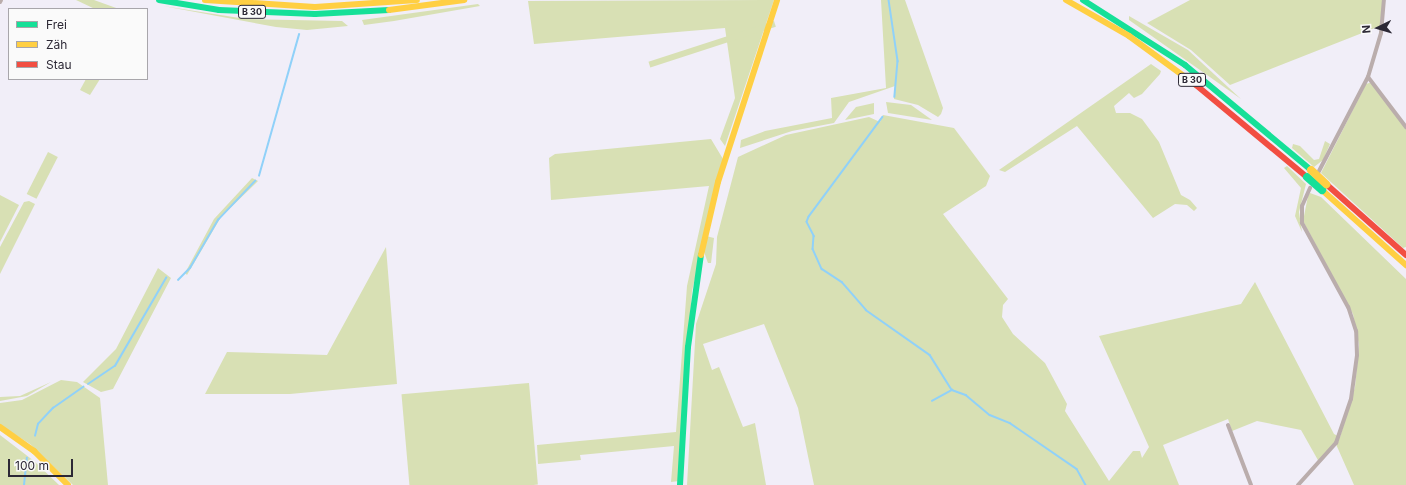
<!DOCTYPE html>
<html>
<head>
<meta charset="utf-8">
<style>
	body { margin:0 }
	#map { position:relative; width:1406px; height:485px; overflow:hidden; background:#f1eef8; font-family:Inter,sans-serif }
	div>[style] { position:absolute }
	.green>* { inset:0; background:#d8e0b4; transform-origin:0 0 }
	.stream>* { height:1.5px; margin:-0.75px; padding:0 0.75px; transform-origin:0.75px; border-radius:0.75px; background:#90d1f9 }
	.street>* { height:4px; margin:-2px; padding:0 2px; transform-origin:2px; border-radius:2px; background:#baadac }
	.fast>* { height:6px; margin:-3px; padding:0 3px; transform-origin:3px; border-radius:3px; background:#16e098 }
	.slow>* { height:6px; margin:-3px; padding:0 3px; transform-origin:3px; border-radius:3px; background:#ffcf43 }
	.jam>* { height:6px; margin:-3px; padding:0 3px; transform-origin:3px; border-radius:3px; background:#f24e42 }
	.fast-bridge>* { height:8px; margin:-4px; padding:0 4px; transform-origin:4px; border-radius:4px; background:#16e098 }
	.slow-bridge>* { height:8px; margin:-4px; padding:0 4px; transform-origin:4px; border-radius:4px; background:#ffcf43 }
	span { translate:-50% -50%; white-space:nowrap; text-align:center; line-height:1.15; -webkit-text-stroke:4px #fafafa; paint-order:stroke }
	.shield-label span { padding:1px 3px; background:#fafafa; border:1px solid; border-radius:3px; -webkit-text-stroke-width:0 }
	.shield-label { font-size:9px; color:#2c2835; font-weight:700 }
	.legend { position:absolute; left:8px; top:8px; width:140px; height:72px; box-sizing:border-box; background:#fafafa; border:1px solid #a8a6ab; margin:0; padding:5px 7px; list-style:none; font-size:12px; color:#2c2835 }
	.legend li { display:flex; align-items:center; gap:8px; height:20px }
	.legend b { width:20px; border:1px solid #a8a6ab }
	.north { position:absolute; left:1358px; top:8px; width:40px; height:40px; -webkit-text-stroke:3px #fafafa; paint-order:stroke; rotate:265deg; font-size:11px; font-weight:700; line-height:16px; text-align:center; color:#2c2835 }
	.north::after { content:''; display:block; margin:auto; width:14px; height:18px; background:#2c2835; clip-path:polygon(50% 0,100% 100%,50% 72%,0 100%) }
	.scale { position:absolute; left:8px; top:459px; width:65px; height:18px; box-sizing:border-box; border:2px solid #2c2835; border-top:0; padding-left:5px; font-size:12px; line-height:14px; white-space:nowrap; color:#2c2835; -webkit-text-stroke:3px #fafafa; paint-order:stroke }
</style>
</head>
<body>
<div id="map">
	<div class="green">
		<div style="clip-path:polygon(76px 0,94px 0,119px 9px,95px 9px)"></div>
		<div style="clip-path:polygon(774px 0,725px 146px,720px 139px,735px 98px,725px 28px,534px 44px,528px 1px)"></div>
		<div style="clip-path:polygon(881px 0,905px 0,943px 108px,941px 114px,938px 117px,918px 105px,894px 99px,896px 73px,895px 86px,849px 102px,834px 123px,792px 131px,740px 148px,741px 140px,765px 131px,832px 118px,831px 98px,886px 88px)"></div>
		<div style="clip-path:polygon(1190px 0,1383px 0,1380px 26px,1230px 85px,1191px 50px,1147px 23px)"></div>
		<div style="clip-path:polygon(478px 4px,480px 6px,394px 21px,364px 25px,362px 20px)"></div>
		<div style="clip-path:polygon(163px 6px,246px 19px,342px 21px,348px 26px,307px 30px,276px 27px)"></div>
		<div style="clip-path:polygon(1129px 16px,1188px 50px,1241px 99px,1129px 20px)"></div>
		<div style="left:774px;top:21px;width:6px;height:132px;rotate:72deg"></div>
		<div style="clip-path:polygon(1151px 64px,1161px 71px,1160px 74px,1142px 94px,1134px 98px,1129px 93px,1114px 106px,1116px 113px,1130px 113px,1142px 119px,1159px 142px,1181px 195px,1190px 200px,1197px 208px,1194px 211px,1187px 205px,1175px 204px,1153px 218px,1077px 126px,1005px 172px,999px 170px)"></div>
		<div style="clip-path:polygon(86px 79px,100px 79px,90px 95px,80px 90px)"></div>
		<div style="clip-path:polygon(1372px 82px,1406px 129px,1406px 247px,1403px 248px,1321px 173px,1366px 84px)"></div>
		<div style="clip-path:polygon(886px 102px,911px 105px,932px 120px,888px 113px)"></div>
		<div style="clip-path:polygon(874px 103px,874px 114px,845px 120px,856px 107px)"></div>
		<div style="clip-path:polygon(883px 115px,954px 128px,990px 176px,986px 186px,943px 214px,1008px 299px,1003px 305px,1002px 317px,1013px 334px,1045px 363px,1067px 404px,1065px 411px,1109px 481px,1133px 451px,1140px 451px,1142px 458px,1149px 447px,1099px 336px,1241px 304px,1255px 282px,1334px 434px,1340px 437px,1355px 387px,1359px 345px,1353px 314px,1303px 221px,1308px 196px,1310px 193px,1321px 197px,1406px 279px,1406px 485px,1354px 485px,1335px 442px,1319px 462px,1301px 430px,1257px 421px,1232px 431px,1228px 419px,1163px 445px,1179px 485px,814px 485px,798px 408px,764px 324px,703px 344px,712px 370px,719px 367px,743px 427px,755px 423px,766px 485px,687px 485px,696px 324px,716px 264px,717px 237px,738px 157px,786px 135px,869px 117px,880px 122px)"></div>
		<div style="clip-path:polygon(711px 139px,723px 159px,692px 291px,679px 481px,671px 482px,674px 446px,580px 455px,581px 460px,538px 464px,537px 445px,676px 432px,687px 286px,709px 186px,551px 200px,549px 158px,555px 154px)"></div>
		<div style="clip-path:polygon(1325px 141px,1330px 144px,1323px 160px,1314px 167px,1292px 148px,1293px 144px,1300px 146px,1314px 160px,1319px 159px)"></div>
		<div style="left:48px;top:152px;width:11px;height:47px;rotate:27deg"></div>
		<div style="clip-path:polygon(1287px 166px,1306px 184px,1299px 212px,1302px 232px,1295px 216px,1301px 188px,1284px 168px)"></div>
		<div style="clip-path:polygon(252px 178px,258px 181px,221px 217px,187px 275px,185px 273px,214px 219px)"></div>
		<div style="clip-path:polygon(0 195px,19px 205px,0 242px)"></div>
		<div style="clip-path:polygon(29px 201px,35px 204px,0 274px,0 247px,24px 202px)"></div>
		<div style="clip-path:polygon(706px 236px,714px 238px,711px 263px,708px 263px,703px 249px)"></div>
		<div style="clip-path:polygon(386px 247px,397px 384px,290px 394px,205px 394px,227px 352px,327px 355px)"></div>
		<div style="clip-path:polygon(158px 268px,171px 278px,113px 389px,101px 392px,83px 382px,116px 349px)"></div>
		<div style="clip-path:polygon(61px 380px,77px 382px,100px 398px,108px 485px,73px 485px,30px 444px,0 425px,0 403px,22px 400px)"></div>
		<div style="clip-path:polygon(51px 382px,27px 396px,0 401px,0 397px,20px 396px)"></div>
		<div style="left:529px;top:383px;width:102px;height:128px;rotate:85deg"></div>
		<div style="clip-path:polygon(0 435px,34px 461px,59px 485px,0 485px)"></div>
	</div>
	<div class="stream">
		<div style="left:889px;top:0;width:62px;rotate:81.6deg"></div>
		<div style="left:898px;top:61px;width:36px;rotate:95deg"></div>
		<div style="left:883px;top:117px;width:124px;rotate:126.5deg"></div>
		<div style="left:809px;top:217px;width:5px;rotate:112deg"></div>
		<div style="left:807px;top:222px;width:16px;rotate:63deg"></div>
		<div style="left:814px;top:236px;width:13px;rotate:94deg"></div>
		<div style="left:813px;top:249px;width:22px;rotate:66deg"></div>
		<div style="left:822px;top:269px;width:24px;rotate:33deg"></div>
		<div style="left:842px;top:282px;width:37px;rotate:49deg"></div>
		<div style="left:866px;top:310px;width:78px;rotate:35.1deg"></div>
		<div style="left:930px;top:355px;width:41px;rotate:57.8deg"></div>
		<div style="left:259px;top:176px;width:147px;rotate:-74.2deg"></div>
		<div style="left:178px;top:280px;width:17px;rotate:-45deg"></div>
		<div style="left:190px;top:268px;width:56px;rotate:-59.7deg"></div>
		<div style="left:218px;top:220px;width:54px;rotate:-46.5deg"></div>
		<div style="left:88px;top:384px;width:32px;rotate:-34deg"></div>
		<div style="left:115px;top:366px;width:102px;rotate:-59.9deg"></div>
		<div style="left:932px;top:401px;width:23px;rotate:-29deg"></div>
		<div style="left:952px;top:390px;width:15px;rotate:20deg"></div>
		<div style="left:966px;top:395px;width:31px;rotate:40deg"></div>
		<div style="left:990px;top:415px;width:22px;rotate:22deg"></div>
		<div style="left:1010px;top:423px;width:81px;rotate:34.5deg"></div>
		<div style="left:1077px;top:469px;width:18px;rotate:61deg"></div>
		<div style="left:35px;top:436px;width:12px;rotate:-76deg"></div>
		<div style="left:38px;top:424px;width:22px;rotate:-47deg"></div>
		<div style="left:53px;top:408px;width:37px;rotate:-35deg"></div>
		<div style="left:24px;top:485px;width:27px;rotate:-84deg"></div>
	</div>
	<div class="street">
		<div style="left:0;top:2px;width:2px;rotate:-63deg"></div>
		<div style="left:1368px;top:77px;width:63px;rotate:52.8deg"></div>
		<div style="left:1319px;top:171px;width:106px;rotate:-62.5deg"></div>
		<div style="left:1368px;top:77px;width:46px;rotate:-73.5deg"></div>
		<div style="left:1381px;top:33px;width:33px;rotate:-85deg"></div>
		<div style="left:1228px;top:425px;width:64px;rotate:69deg"></div>
		<div style="left:1298px;top:485px;width:57px;rotate:-47.9deg"></div>
		<div style="left:1336px;top:443px;width:46px;rotate:-71.2deg"></div>
		<div style="left:1351px;top:399px;width:44px;rotate:-82.2deg"></div>
		<div style="left:1357px;top:355px;width:24px;rotate:-92deg"></div>
		<div style="left:1356px;top:331px;width:25px;rotate:-108deg"></div>
		<div style="left:1348px;top:307px;width:96px;rotate:-118.7deg"></div>
		<div style="left:1302px;top:223px;width:17px;rotate:-90deg"></div>
		<div style="left:1302px;top:206px;width:20px;rotate:-66deg"></div>
	</div>
	<div class="fast">
		<div style="left:159px;top:0;width:61px;rotate:9.5deg"></div>
		<div style="left:219px;top:10px;width:96px;rotate:2.4deg"></div>
		<div style="left:315px;top:14px;width:74px;rotate:-3.1deg"></div>
		<div style="left:1083px;top:0;width:121px;rotate:32.5deg"></div>
		<div style="left:1185px;top:65px;width:164px;rotate:39.8deg"></div>
		<div style="left:680px;top:485px;width:138px;rotate:-86.7deg"></div>
		<div style="left:688px;top:347px;width:93px;rotate:-82deg"></div>
	</div>
	<div class="slow">
		<div style="left:205px;top:0;width:110px;rotate:3.6deg"></div>
		<div style="left:315px;top:7px;width:102px;rotate:-3.9deg"></div>
		<div style="left:1066px;top:0;width:73px;rotate:29.7deg"></div>
		<div style="left:1129px;top:36px;width:83px;rotate:36.2deg"></div>
		<div style="left:389px;top:10px;width:76px;rotate:-7.6deg"></div>
		<div style="left:1322px;top:190px;width:113px;rotate:41.8deg"></div>
		<div style="left:701px;top:255px;width:75px;rotate:-76.9deg"></div>
		<div style="left:718px;top:182px;width:191px;rotate:-72deg"></div>
		<div style="left:0;top:427px;width:42px;rotate:35.2deg"></div>
		<div style="left:34px;top:451px;width:48px;rotate:45deg"></div>
	</div>
	<div class="jam">
		<div style="left:1196px;top:85px;width:144px;rotate:39.7deg"></div>
		<div style="left:1326px;top:184px;width:107px;rotate:41.6deg"></div>
	</div>
	<div class="fast-bridge">
		<div style="left:1307px;top:177px;width:20px;rotate:41deg"></div>
	</div>
	<div class="slow-bridge">
		<div style="left:1311px;top:170px;width:21px;rotate:43deg"></div>
	</div>
	<div class="shield-label">
		<span style="left:252px;top:12px">B 30</span>
		<span style="left:1192px;top:80px">B 30</span>
	</div>
	<ul class="legend">
	<li><b style="height:5px;background:#16e098"></b>Frei</li>
	<li><b style="height:5px;background:#ffcf43"></b>Zäh</li>
	<li><b style="height:5px;background:#f24e42"></b>Stau</li>
	</ul>
	<div class="north">N</div>
	<div class="scale">100 m</div>
</div>
</body>
</html>
